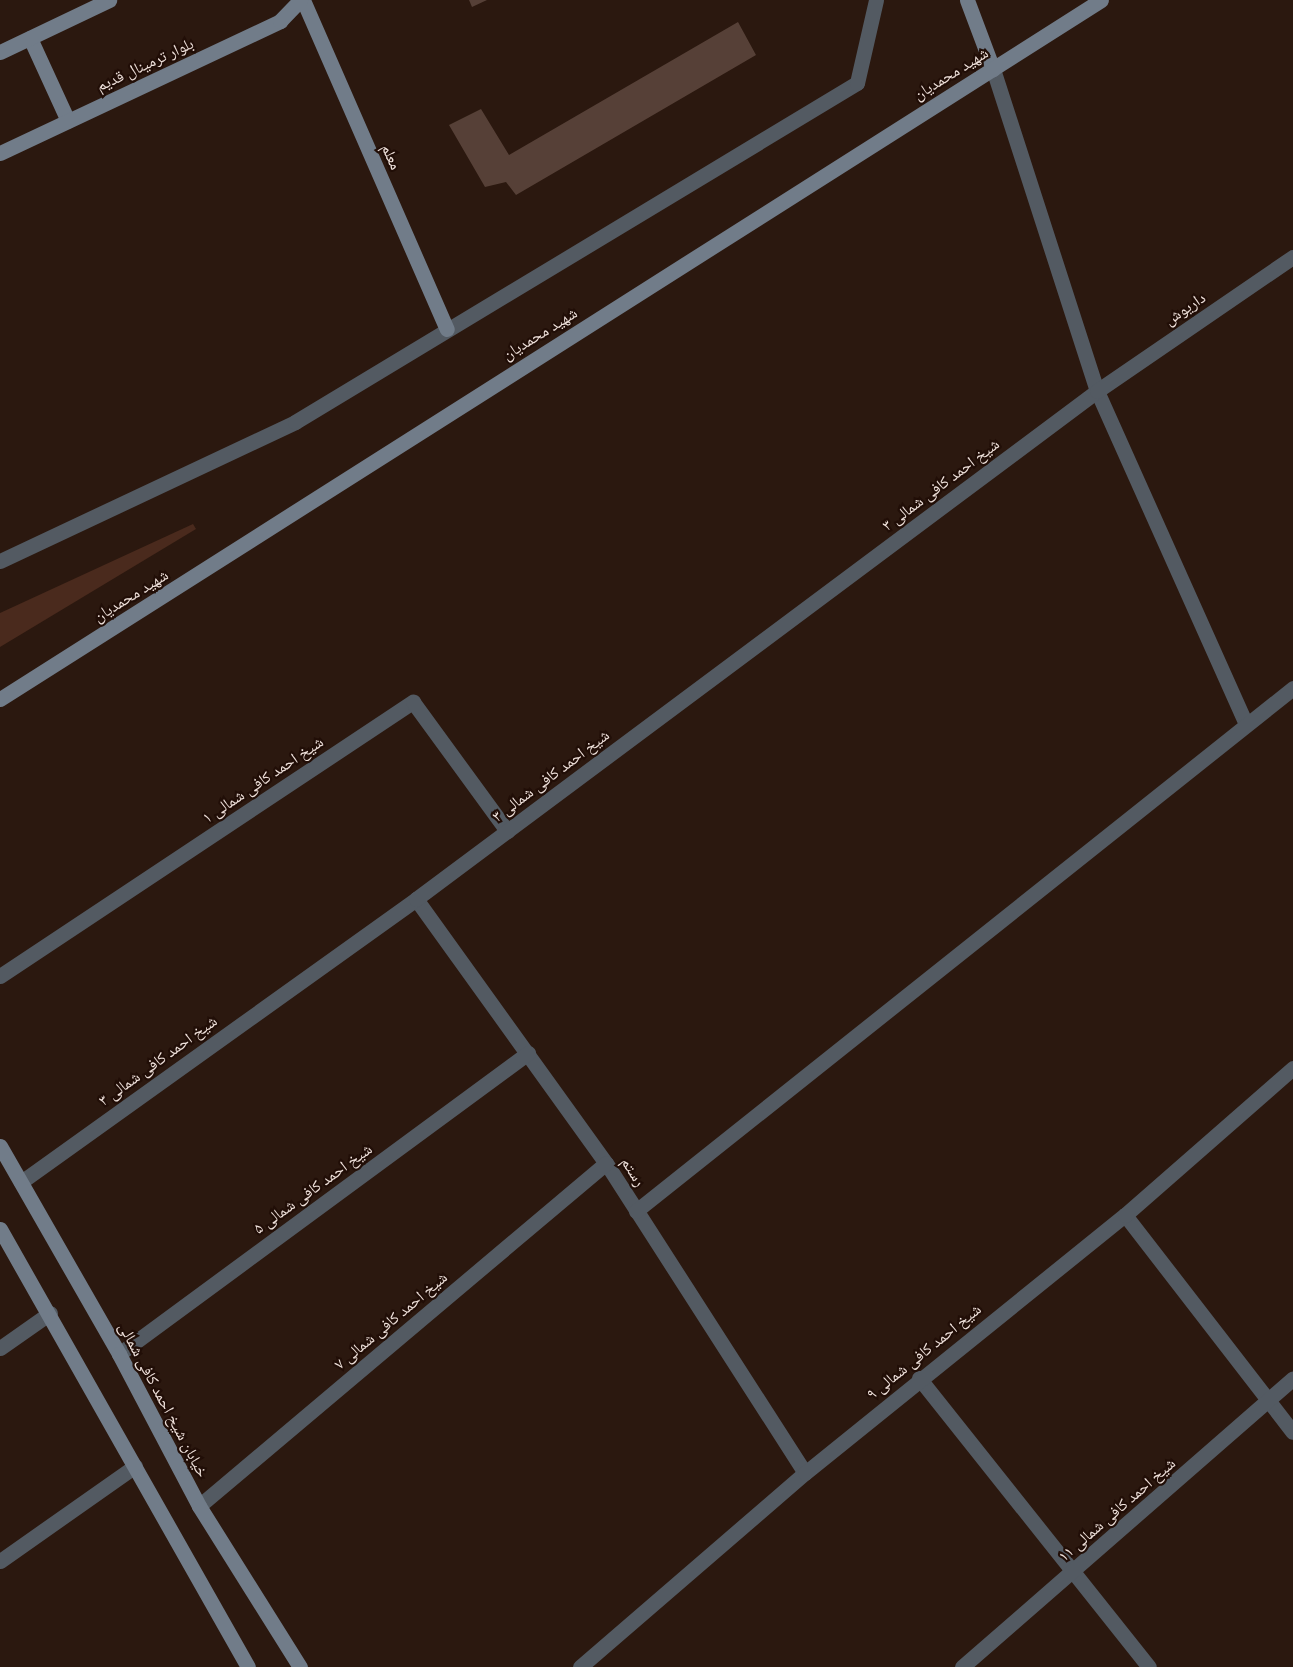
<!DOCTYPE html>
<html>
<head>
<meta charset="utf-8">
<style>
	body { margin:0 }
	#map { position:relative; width:1293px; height:1667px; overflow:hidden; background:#2b180f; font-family:"Public Sans","Noto Naskh Arabic",sans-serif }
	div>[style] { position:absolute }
	.green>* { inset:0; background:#4a2a1d }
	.building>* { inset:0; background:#564037 }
	.street>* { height:15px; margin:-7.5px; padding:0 7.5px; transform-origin:7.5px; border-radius:7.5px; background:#535a62 }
	.secondary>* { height:15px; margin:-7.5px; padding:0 7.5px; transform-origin:7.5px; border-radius:7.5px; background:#717c89 }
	span { translate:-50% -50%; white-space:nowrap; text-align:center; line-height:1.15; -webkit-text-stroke:4.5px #210e07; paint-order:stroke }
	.street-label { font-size:16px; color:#efe1db }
</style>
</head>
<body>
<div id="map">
	<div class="green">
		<div style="clip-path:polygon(193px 524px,196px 529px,0 647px,0 613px)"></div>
	</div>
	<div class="building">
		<div style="clip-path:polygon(469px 0,487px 0,472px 7px)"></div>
		<div style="clip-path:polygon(738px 22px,756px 55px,516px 195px,506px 182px,485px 187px,449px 125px,481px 109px,509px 155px)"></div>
	</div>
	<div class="street">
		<div style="left:993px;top:69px;width:338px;rotate:72.1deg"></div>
		<div style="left:1097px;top:391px;width:365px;rotate:65.9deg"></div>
		<div style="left:0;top:561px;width:326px;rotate:-25.2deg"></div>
		<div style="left:295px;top:422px;width:656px;rotate:-31.1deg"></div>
		<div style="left:857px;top:83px;width:85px;rotate:-77.1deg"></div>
		<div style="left:416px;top:899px;width:325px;rotate:54.3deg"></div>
		<div style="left:606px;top:1163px;width:368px;rotate:57.3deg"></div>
		<div style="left:0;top:976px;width:496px;rotate:-33.6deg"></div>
		<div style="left:413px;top:702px;width:160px;rotate:53.9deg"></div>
		<div style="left:21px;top:1182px;width:486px;rotate:-35.6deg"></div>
		<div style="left:416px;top:899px;width:850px;rotate:-36.72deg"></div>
		<div style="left:1097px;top:391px;width:237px;rotate:-34.4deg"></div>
		<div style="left:636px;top:1211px;width:840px;rotate:-38.52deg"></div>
		<div style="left:1125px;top:1215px;width:274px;rotate:52.3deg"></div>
		<div style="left:0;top:1348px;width:61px;rotate:-35deg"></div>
		<div style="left:119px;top:1354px;width:508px;rotate:-36.35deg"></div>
		<div style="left:919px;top:1378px;width:369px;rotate:51.5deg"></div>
		<div style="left:199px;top:1506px;width:532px;rotate:-40.12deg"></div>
		<div style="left:0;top:1561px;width:165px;rotate:-35.1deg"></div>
		<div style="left:580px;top:1667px;width:297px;rotate:-40.8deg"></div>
		<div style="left:805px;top:1473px;width:411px;rotate:-38.9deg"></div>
		<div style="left:1125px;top:1215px;width:223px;rotate:-41.2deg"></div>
		<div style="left:962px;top:1667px;width:439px;rotate:-41.1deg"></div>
	</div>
	<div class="secondary">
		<div style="left:303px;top:0;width:359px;rotate:66.4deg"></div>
		<div style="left:967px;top:0;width:74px;rotate:69.4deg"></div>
		<div style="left:30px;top:38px;width:91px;rotate:65.4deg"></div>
		<div style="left:0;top:52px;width:121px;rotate:-25.5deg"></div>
		<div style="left:0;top:153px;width:310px;rotate:-25.2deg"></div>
		<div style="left:280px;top:21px;width:29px;rotate:-46deg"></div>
		<div style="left:0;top:699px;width:1304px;rotate:-32.41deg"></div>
		<div style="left:0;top:1146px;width:240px;rotate:60.2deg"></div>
		<div style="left:119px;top:1354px;width:172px;rotate:62.2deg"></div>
		<div style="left:199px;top:1506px;width:190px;rotate:57.9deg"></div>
		<div style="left:0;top:1229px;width:503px;rotate:60.48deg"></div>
	</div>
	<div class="street-label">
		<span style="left:145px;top:65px;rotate:-25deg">بلوار ترمینال قدیم</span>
		<span style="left:951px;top:74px;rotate:-32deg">شهید محمدیان</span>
		<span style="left:391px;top:157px;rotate:66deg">معلم</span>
		<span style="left:1185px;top:309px;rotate:-34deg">داریوش</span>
		<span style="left:540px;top:334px;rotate:-32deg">شهید محمدیان</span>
		<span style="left:941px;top:485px;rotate:-37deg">شیخ احمد کافی شمالی ۳</span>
		<span style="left:131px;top:596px;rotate:-32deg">شهید محمدیان</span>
		<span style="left:551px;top:776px;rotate:-37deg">شیخ احمد کافی شمالی ۳</span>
		<span style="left:263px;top:780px;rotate:-34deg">شیخ احمد کافی شمالی ۱</span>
		<span style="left:158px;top:1061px;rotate:-36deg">شیخ احمد کافی شمالی ۳</span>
		<span style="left:633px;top:1172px;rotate:58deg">رستم</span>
		<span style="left:313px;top:1189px;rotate:-36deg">شیخ احمد کافی شمالی ۵</span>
		<span style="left:391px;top:1321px;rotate:-40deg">شیخ احمد کافی شمالی ۷</span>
		<span style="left:924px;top:1352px;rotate:-39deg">شیخ احمد کافی شمالی ۹</span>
		<span style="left:163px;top:1400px;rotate:62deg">خیابان شیخ احمد کافی شمالی</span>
		<span style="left:1117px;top:1510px;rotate:-41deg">شیخ احمد کافی شمالی ۱۱</span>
	</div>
</div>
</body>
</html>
